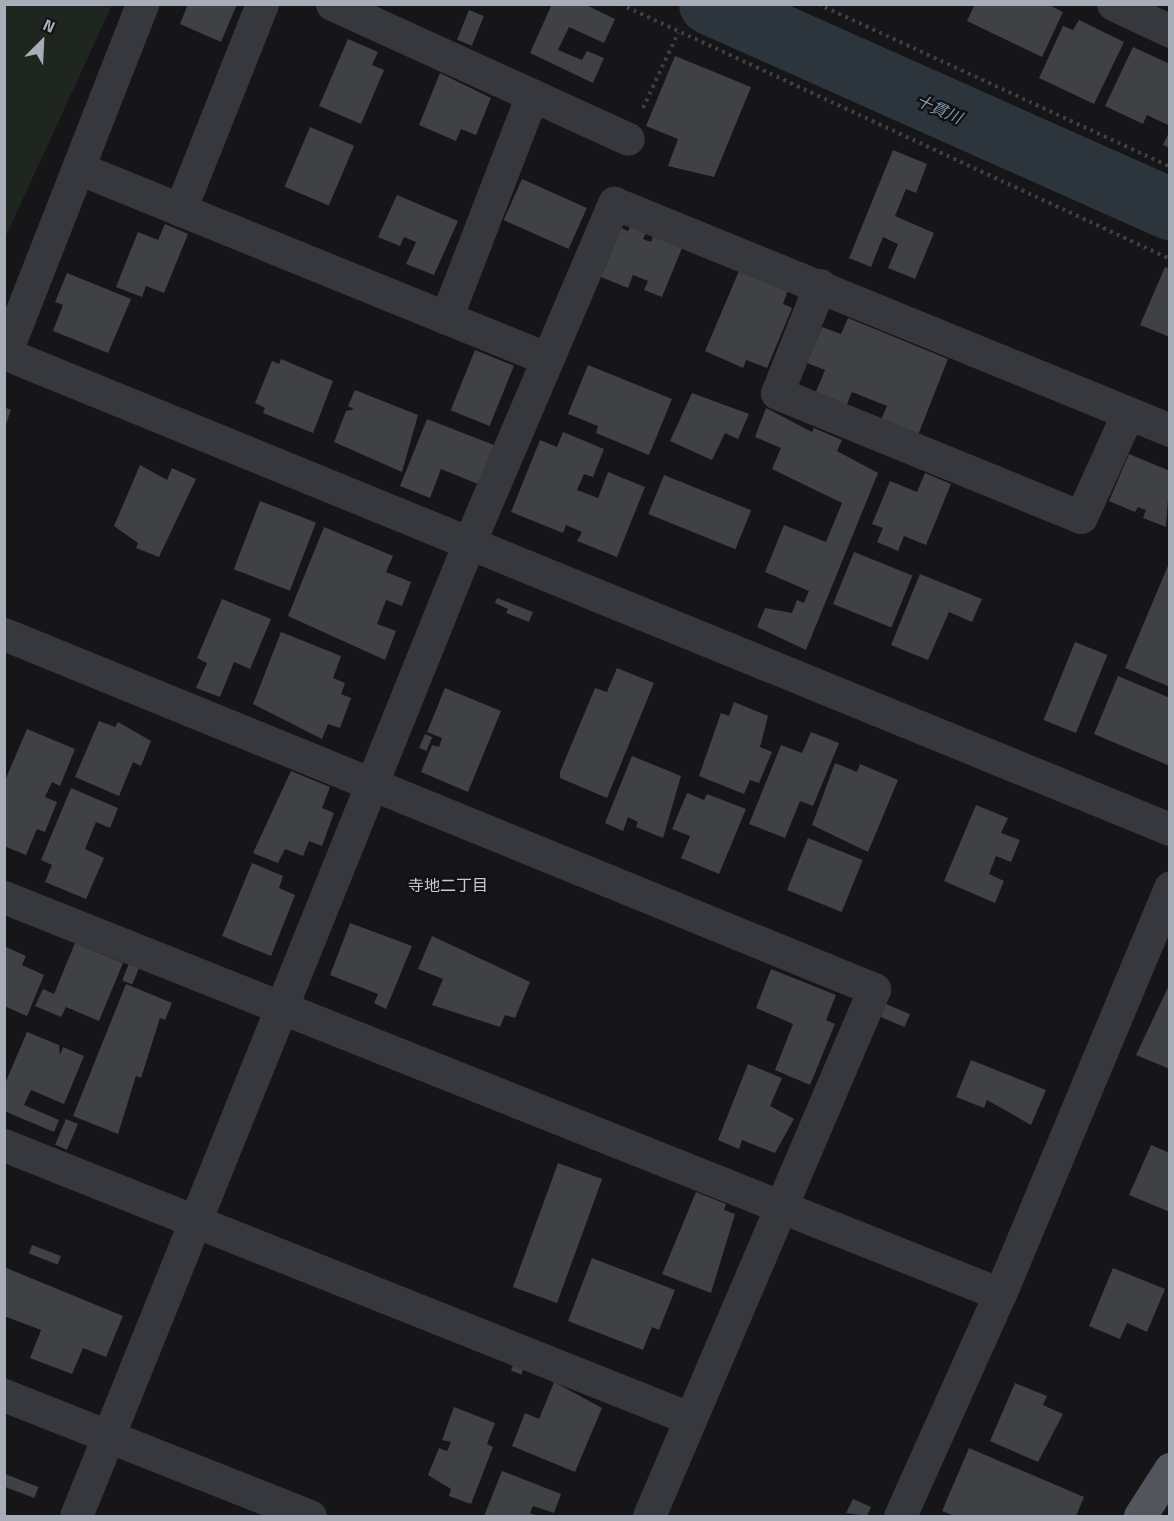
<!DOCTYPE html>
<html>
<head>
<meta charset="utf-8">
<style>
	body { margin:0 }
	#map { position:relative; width:1174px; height:1521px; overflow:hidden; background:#161618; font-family:"Titillium Web","Noto Sans JP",sans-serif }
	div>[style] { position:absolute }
	.green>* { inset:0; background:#1e261f }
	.river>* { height:62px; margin:-31px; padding:0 31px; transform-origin:31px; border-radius:31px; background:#2c353c }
	.building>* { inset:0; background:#404145; transform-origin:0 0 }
	.path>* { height:4px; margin-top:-2px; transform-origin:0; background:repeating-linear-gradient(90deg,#3d3f44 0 3px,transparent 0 7.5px) }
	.minor>* { height:33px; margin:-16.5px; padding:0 16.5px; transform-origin:16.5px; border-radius:16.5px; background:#37383d }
	.major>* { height:33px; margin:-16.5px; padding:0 16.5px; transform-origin:16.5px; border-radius:16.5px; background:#53555c }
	span { translate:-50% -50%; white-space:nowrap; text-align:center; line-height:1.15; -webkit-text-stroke:4.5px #111113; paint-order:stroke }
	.water-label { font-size:16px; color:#7f9bb3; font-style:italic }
	.neighbourhood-label { font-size:16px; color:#c9ccd4 }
	.frame { position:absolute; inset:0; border:6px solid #a8adb8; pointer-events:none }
	.north { position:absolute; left:12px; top:12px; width:60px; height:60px; -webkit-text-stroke:4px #111113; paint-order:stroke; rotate:24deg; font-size:16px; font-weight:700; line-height:24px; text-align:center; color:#a8adb8 }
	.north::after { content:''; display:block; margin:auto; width:21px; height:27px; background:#a8adb8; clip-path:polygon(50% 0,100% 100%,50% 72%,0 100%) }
</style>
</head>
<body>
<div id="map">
	<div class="green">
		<div style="clip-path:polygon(5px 4px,112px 5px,5px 238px,4px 5px)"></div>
	</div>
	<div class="river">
		<div style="left:710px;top:4px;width:504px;rotate:24.02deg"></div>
	</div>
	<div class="building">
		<div style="clip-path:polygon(188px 4px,237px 4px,221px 42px,180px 24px)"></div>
		<div style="clip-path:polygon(552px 4px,584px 4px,615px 19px,604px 43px,569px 27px,558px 50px,582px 60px,587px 51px,604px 58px,593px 83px,530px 53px)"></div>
		<div style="clip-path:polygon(975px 4px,1047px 4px,1063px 12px,1042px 57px,967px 21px)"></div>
		<div style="left:469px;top:10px;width:16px;height:32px;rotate:22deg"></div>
		<div style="clip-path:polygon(1079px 20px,1124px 42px,1094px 104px,1039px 78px,1063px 26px,1073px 30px)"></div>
		<div style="clip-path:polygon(348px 39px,378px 52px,372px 65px,384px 70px,361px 124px,319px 106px)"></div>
		<div style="clip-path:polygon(1133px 47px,1170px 64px,1168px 125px,1147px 115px,1143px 124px,1105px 106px)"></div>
		<div style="clip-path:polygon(675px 56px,751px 87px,714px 177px,668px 166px,678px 139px,646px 126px)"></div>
		<div style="clip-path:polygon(440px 73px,491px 98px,476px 135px,461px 129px,456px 141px,419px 125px)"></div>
		<div style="left:310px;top:127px;width:48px;height:65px;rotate:23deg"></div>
		<div style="clip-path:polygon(1170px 130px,1170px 148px,1163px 145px)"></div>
		<div style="clip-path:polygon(893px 150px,927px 164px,916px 193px,906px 189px,895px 216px,934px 233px,915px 279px,888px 268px,898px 244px,883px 237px,871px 267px,849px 258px)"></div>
		<div style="left:522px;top:179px;width:71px;height:45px;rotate:24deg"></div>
		<div style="clip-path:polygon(397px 195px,458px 221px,434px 275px,406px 264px,416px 242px,404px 237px,400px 246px,378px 237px)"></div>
		<div style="clip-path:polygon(165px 224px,188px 234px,164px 293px,146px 286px,142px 297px,116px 287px,138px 232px,158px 240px)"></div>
		<div style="clip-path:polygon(632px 224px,647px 231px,643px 239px,651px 242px,653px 236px,682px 248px,662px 297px,644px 290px,648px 281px,633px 275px,628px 288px,601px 277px,621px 228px,628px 231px)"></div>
		<div style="clip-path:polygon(1165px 267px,1170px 269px,1170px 337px,1140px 325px)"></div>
		<div style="clip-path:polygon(739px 271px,788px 290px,783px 304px,792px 308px,767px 368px,746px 360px,743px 368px,705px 351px)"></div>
		<div style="clip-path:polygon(67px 273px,131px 299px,108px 353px,53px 331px,63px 305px,55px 302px)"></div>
		<div style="clip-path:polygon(848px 318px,948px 359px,918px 435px,881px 420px,887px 406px,852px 392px,846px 406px,815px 394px,825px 370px,807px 363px,822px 327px,841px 334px)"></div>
		<div style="left:475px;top:350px;width:42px;height:65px;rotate:22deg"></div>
		<div style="clip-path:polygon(281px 359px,333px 381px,313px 433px,263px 413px,265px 408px,255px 403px,272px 361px,279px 364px)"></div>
		<div style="clip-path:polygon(588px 365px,672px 399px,649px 455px,596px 433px,598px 426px,568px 414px)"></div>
		<div style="clip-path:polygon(355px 390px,418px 415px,402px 472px,334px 442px,346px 411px,354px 409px,348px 406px)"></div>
		<div style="clip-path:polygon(692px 393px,749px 414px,738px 439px,725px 433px,712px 460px,670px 441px)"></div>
		<div style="clip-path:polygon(4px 407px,11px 410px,5px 427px,4px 427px)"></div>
		<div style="clip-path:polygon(766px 408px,812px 432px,814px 428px,842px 440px,837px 451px,878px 473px,806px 650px,757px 627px,765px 608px,792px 613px,797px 600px,804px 603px,809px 591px,765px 572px,784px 525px,826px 542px,842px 503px,772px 469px,781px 448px,755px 437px)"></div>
		<div style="clip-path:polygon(427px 419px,494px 445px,478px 484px,441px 469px,430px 498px,400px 486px)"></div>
		<div style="clip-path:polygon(563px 432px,604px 449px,593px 477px,584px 474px,577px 490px,598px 498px,608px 472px,645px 487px,617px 557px,577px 541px,582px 532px,566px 525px,563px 533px,511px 512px,540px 440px,557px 447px)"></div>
		<div style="clip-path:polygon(1129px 454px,1170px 471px,1166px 527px,1143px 518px,1146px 510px,1138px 507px,1135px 512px,1109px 501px)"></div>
		<div style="clip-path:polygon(140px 465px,167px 480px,172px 468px,196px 479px,159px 557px,136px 548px,138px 543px,114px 526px)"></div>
		<div style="clip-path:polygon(925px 473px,951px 484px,926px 545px,904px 536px,898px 551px,877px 542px,883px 528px,872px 524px,890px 481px,917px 492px)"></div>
		<div style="left:664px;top:475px;width:94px;height:42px;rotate:22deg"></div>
		<div style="left:260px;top:501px;width:60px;height:73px;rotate:21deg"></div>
		<div style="clip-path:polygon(324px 527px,393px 556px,386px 572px,411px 582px,402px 606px,386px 600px,377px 624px,396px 631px,385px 660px,288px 616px)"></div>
		<div style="left:854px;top:552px;width:63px;height:56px;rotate:22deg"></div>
		<div style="clip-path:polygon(1170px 561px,1170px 687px,1125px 668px)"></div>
		<div style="clip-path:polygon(920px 574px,982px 599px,972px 622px,949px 612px,928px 660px,891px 645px)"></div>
		<div style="clip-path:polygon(497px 598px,533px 612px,529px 622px,506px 613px,508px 609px,495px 603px)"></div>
		<div style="clip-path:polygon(222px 599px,271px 619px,250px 669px,234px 662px,220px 697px,196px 688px,207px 663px,197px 658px)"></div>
		<div style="clip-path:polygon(281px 632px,341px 656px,333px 678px,345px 683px,341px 694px,351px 698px,340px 728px,328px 724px,322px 739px,253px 704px)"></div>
		<div style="left:1075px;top:642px;width:35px;height:84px;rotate:22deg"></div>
		<div style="clip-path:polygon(617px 668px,654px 683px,607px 798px,560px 778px,560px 772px,595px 688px,607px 692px)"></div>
		<div style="clip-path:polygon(1118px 676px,1170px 698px,1170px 766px,1094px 734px)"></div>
		<div style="clip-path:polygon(445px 688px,501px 711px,468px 792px,421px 772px,432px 745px,439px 747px,442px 738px,427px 732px)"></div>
		<div style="clip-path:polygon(734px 702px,768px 716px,760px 747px,772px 752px,759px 783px,750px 780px,744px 794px,699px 776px,721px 713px,729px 716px)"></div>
		<div style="clip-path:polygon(99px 721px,115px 727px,118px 722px,151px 741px,141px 766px,133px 762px,119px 796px,75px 777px)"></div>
		<div style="clip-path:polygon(27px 729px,75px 749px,60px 786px,52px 782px,45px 797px,57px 802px,45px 832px,37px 829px,26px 855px,4px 846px,4px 783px)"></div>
		<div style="clip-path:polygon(811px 732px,839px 743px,813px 806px,800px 801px,785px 838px,749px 824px,781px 745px,802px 753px)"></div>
		<div style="left:425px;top:734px;width:8px;height:15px;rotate:23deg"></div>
		<div style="clip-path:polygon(632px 756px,681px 776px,663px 838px,636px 827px,638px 822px,628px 817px,623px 831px,605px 823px)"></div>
		<div style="clip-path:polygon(835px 763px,857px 772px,860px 764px,898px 780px,868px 852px,812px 825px)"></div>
		<div style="clip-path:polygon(291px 771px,330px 787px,322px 808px,334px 813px,322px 846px,309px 841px,303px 856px,285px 849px,278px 863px,253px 853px)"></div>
		<div style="clip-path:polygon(71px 788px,118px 808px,110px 828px,96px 822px,85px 849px,104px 858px,86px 899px,45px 882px,52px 865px,41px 860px)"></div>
		<div style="clip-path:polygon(687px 793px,704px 800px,707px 794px,746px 809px,719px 874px,681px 858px,690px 836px,672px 829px)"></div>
		<div style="clip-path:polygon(976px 805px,1008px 818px,1001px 833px,1020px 840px,1011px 862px,996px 856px,989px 874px,1004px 881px,995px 903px,944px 881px)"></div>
		<div style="left:808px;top:838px;width:59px;height:56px;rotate:22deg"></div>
		<div style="clip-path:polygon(252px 863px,283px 876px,279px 888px,295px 895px,271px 956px,222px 936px)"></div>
		<div style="clip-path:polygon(350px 923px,412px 946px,386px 1009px,374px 1003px,378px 994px,330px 975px)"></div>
		<div style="clip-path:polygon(432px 936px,530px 982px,515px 1018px,505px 1015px,500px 1027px,432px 1005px,443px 979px,418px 969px)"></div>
		<div style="clip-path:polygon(75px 943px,123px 963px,99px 1021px,66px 1007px,61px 1017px,35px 1006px,43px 989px,54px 994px)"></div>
		<div style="clip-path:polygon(4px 946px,26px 956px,22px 965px,44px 975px,27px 1016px,4px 1006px)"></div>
		<div style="left:130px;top:961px;width:11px;height:21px;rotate:22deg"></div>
		<div style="clip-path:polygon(771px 969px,836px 995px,826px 1020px,835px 1024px,810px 1085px,775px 1070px,793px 1024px,756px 1008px)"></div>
		<div style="clip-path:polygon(1170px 983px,1170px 1069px,1136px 1055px)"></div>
		<div style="clip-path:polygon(126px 984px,172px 1003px,165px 1020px,160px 1018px,141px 1078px,136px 1076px,118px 1134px,73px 1116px)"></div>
		<div style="left:886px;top:1004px;width:26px;height:14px;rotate:23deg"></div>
		<div style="clip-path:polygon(27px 1032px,59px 1045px,60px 1055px,63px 1047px,84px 1056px,64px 1104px,31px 1090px,24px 1105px,59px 1120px,54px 1132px,4px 1111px,4px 1086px)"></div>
		<div style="clip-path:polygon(971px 1060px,1046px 1090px,1031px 1125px,987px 1100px,984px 1108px,956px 1097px)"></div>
		<div style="clip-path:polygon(748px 1064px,782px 1078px,770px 1106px,794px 1119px,775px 1153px,742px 1140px,739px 1149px,718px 1140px)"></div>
		<div style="left:66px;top:1119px;width:13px;height:28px;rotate:23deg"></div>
		<div style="clip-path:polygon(1151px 1145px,1170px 1153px,1170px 1212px,1129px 1195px)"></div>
		<div style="left:558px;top:1163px;width:47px;height:132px;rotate:20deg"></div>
		<div style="clip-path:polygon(696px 1192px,726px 1204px,724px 1210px,735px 1214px,711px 1293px,662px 1274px)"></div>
		<div style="left:32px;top:1245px;width:31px;height:9px;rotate:21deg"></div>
		<div style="clip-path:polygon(592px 1258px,675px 1290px,659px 1330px,652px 1327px,643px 1350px,568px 1321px)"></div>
		<div style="clip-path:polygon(4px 1267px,123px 1316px,106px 1357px,83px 1348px,72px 1374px,30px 1358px,41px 1330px,4px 1316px)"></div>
		<div style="clip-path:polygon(1113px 1268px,1165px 1289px,1147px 1332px,1127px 1323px,1120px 1339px,1089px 1326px)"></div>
		<div style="left:514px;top:1363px;width:11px;height:8px;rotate:22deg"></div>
		<div style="clip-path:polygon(554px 1382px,602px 1408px,575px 1472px,512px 1446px,525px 1413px,539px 1419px)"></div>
		<div style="clip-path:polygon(1015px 1383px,1047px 1396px,1043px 1405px,1063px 1414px,1038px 1462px,990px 1441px)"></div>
		<div style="clip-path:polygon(454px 1407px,495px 1423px,487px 1444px,493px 1447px,471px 1504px,449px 1496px,451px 1489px,428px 1475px,439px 1448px,447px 1451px,451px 1442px,442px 1440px)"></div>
		<div style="clip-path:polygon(969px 1448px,1084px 1497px,1076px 1516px,955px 1516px,942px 1511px)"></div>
		<div style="clip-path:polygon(502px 1471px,561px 1494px,554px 1513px,533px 1506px,530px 1513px,538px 1516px,484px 1516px)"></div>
		<div style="left:5px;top:1474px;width:36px;height:12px;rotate:21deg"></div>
		<div style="clip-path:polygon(853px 1499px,871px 1507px,867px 1516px,846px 1513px)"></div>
	</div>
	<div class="path">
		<div style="left:620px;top:4px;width:606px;rotate:24.87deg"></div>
		<div style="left:818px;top:4px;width:388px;rotate:24.8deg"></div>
		<div style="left:643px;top:108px;width:83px;rotate:-65deg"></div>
	</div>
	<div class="minor">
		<div style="left:332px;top:4px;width:325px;rotate:24.5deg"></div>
		<div style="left:1113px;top:4px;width:63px;rotate:25.3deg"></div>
		<div style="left:78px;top:168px;width:507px;rotate:22.12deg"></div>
		<div style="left:180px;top:210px;width:222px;rotate:-68.3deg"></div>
		<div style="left:820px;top:285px;width:116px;rotate:111.7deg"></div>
		<div style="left:777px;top:393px;width:328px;rotate:22.2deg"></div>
		<div style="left:1081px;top:517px;width:114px;rotate:-65.7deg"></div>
		<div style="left:446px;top:318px;width:239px;rotate:-68.9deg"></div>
		<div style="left:4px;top:353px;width:1259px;rotate:22.21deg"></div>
		<div style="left:5px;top:354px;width:376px;rotate:-68.6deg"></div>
		<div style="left:4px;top:634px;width:940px;rotate:22.2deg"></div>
		<div style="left:874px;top:989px;width:573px;rotate:113.12deg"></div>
		<div style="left:4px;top:897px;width:1072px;rotate:21.73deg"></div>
		<div style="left:4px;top:1145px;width:737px;rotate:21.73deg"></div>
		<div style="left:4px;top:1395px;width:329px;rotate:21.6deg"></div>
		<div style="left:76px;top:1516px;width:1049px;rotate:-68.01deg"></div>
		<div style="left:469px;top:543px;width:370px;rotate:-66.9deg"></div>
		<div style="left:614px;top:203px;width:601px;rotate:22.21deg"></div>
		<div style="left:900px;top:1516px;width:243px;rotate:-65.8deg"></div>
		<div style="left:1000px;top:1294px;width:441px;rotate:-67.3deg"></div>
	</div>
	<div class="major">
		<div style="left:1140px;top:1516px;width:56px;rotate:-57.4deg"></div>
	</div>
	<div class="water-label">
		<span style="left:939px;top:109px;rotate:24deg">十貫川</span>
	</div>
	<div class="neighbourhood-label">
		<span style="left:448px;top:885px">寺地二丁目</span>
	</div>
	<div class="frame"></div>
	<div class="north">N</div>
</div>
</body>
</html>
